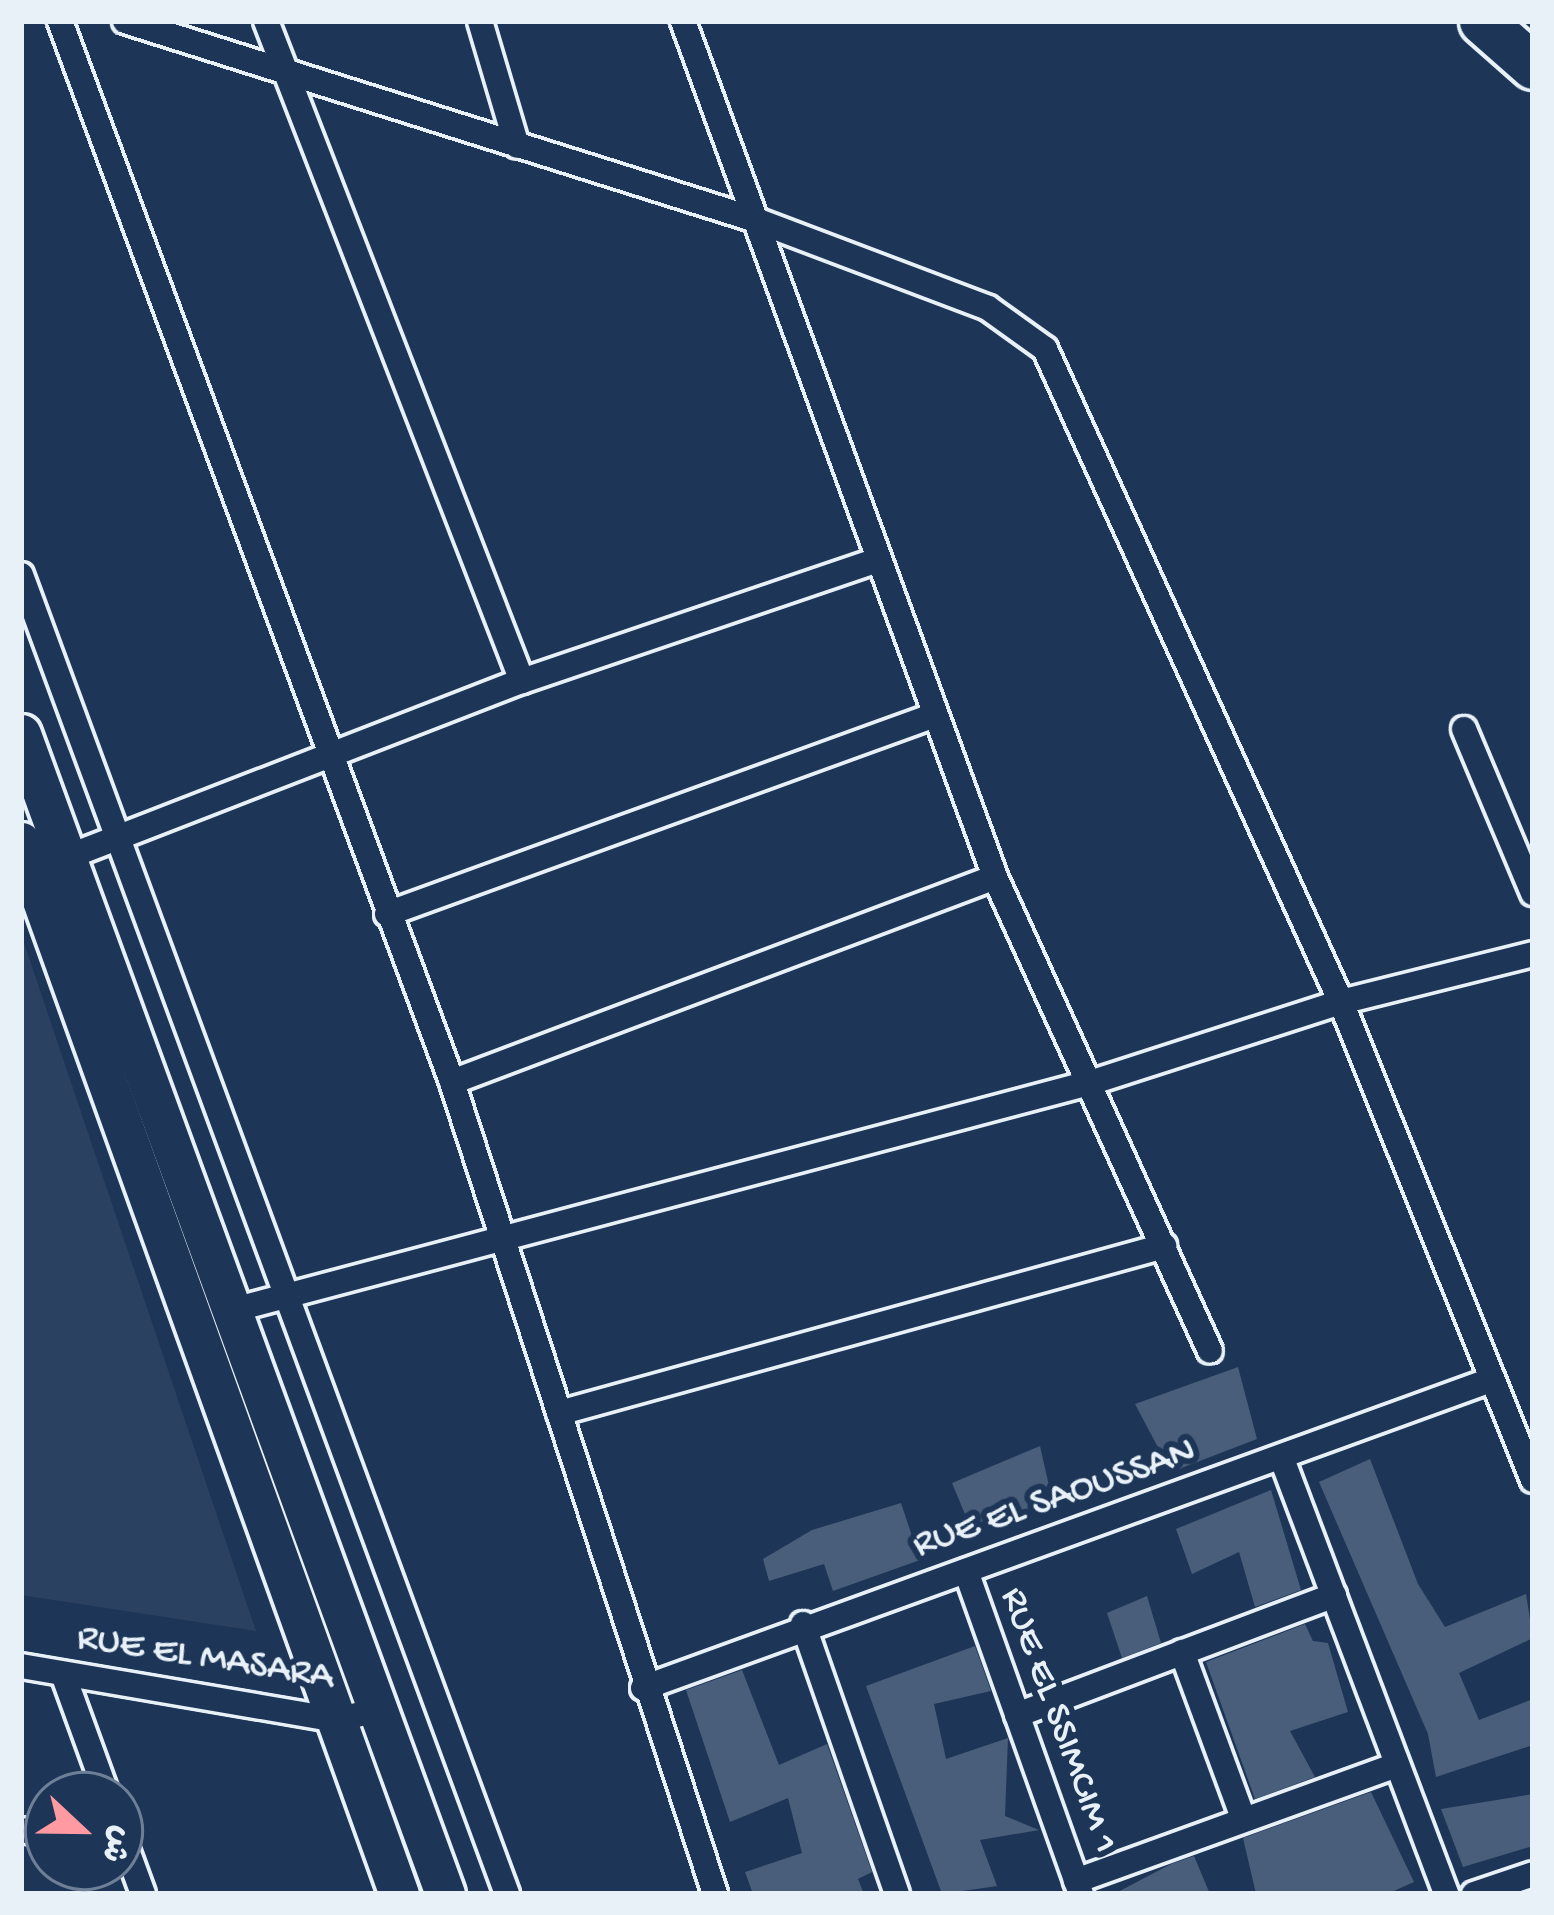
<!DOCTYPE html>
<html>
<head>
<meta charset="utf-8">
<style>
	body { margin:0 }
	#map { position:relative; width:1554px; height:1915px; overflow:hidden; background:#1d3557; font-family:"Gochi Hand","Playpen Sans Arabic",sans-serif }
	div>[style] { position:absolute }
	.built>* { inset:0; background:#2a4162 }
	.building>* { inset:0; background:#495e7a }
	.roads { filter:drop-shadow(3px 0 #e8f1f8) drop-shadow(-3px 0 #e8f1f8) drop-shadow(0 3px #e8f1f8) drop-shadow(0 -3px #e8f1f8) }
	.street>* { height:24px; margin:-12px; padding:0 12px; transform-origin:12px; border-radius:12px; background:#1d3557 }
	.primary>* { height:39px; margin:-19.5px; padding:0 19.5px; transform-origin:19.5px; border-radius:19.5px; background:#1d3557 }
	.highway>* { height:45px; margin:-22.5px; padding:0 22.5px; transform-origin:22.5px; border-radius:22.5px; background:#1d3557 }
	span { translate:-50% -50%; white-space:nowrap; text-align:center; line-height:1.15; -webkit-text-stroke:12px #1d3557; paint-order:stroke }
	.street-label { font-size:39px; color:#e8f1f8 }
	.frame { position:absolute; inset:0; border:24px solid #e8f1f8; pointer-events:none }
	.north { position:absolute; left:24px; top:1771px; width:120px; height:120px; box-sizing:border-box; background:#1d3557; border:3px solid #6e8097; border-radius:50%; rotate:112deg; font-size:33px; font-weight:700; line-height:48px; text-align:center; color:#e8f1f8 }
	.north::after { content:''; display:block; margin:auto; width:42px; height:54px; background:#ff9aa2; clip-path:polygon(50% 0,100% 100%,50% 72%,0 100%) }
</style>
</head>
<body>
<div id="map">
	<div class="built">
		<div style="clip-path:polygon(21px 934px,256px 1631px,21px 1595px)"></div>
	</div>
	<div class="building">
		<div style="clip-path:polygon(1238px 1367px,1257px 1439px,1171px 1472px,1135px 1404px)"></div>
		<div style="clip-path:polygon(1040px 1446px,1052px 1499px,974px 1536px,952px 1483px)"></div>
		<div style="clip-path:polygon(1370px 1459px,1418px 1584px,1445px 1627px,1526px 1594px,1533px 1638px,1459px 1673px,1479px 1720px,1533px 1699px,1533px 1745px,1436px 1777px,1428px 1734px,1319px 1482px)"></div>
		<div style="clip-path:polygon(1271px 1490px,1301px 1590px,1255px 1607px,1239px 1552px,1192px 1574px,1176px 1529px)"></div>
		<div style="clip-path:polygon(901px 1503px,920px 1560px,833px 1591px,824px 1564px,769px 1581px,763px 1559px,812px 1530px)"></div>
		<div style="clip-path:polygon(1147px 1596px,1161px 1643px,1122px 1658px,1107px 1613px)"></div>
		<div style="clip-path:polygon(1305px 1624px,1313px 1641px,1328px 1643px,1348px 1712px,1290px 1731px,1315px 1777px,1255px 1799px,1206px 1662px)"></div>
		<div style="clip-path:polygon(975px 1646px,991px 1691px,934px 1704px,946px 1759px,1008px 1738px,1005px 1816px,1039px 1830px,980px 1840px,997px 1886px,942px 1894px,866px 1686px)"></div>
		<div style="clip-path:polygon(742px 1670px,779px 1765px,827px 1744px,872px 1872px,858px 1879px,864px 1894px,753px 1894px,745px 1872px,802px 1853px,788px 1798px,730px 1822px,686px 1690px)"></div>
		<div style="clip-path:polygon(1371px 1792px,1414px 1882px,1387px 1894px,1256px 1894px,1243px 1838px)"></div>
		<div style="clip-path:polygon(1533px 1794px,1533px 1846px,1463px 1867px,1441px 1809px)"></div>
		<div style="clip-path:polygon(1194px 1856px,1210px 1894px,1114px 1894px,1171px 1864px)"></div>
	</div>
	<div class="roads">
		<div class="street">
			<div style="left:60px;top:21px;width:1131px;rotate:69.72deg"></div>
			<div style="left:452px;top:1082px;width:854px;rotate:72.05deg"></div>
			<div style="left:125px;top:21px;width:658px;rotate:17.5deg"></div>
			<div style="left:753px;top:219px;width:251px;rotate:20.7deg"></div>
			<div style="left:988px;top:308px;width:70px;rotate:35.7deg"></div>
			<div style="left:1045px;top:349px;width:717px;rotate:65.62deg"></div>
			<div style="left:1341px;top:1002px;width:515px;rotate:68.12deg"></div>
			<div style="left:266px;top:21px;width:708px;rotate:68.8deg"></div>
			<div style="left:480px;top:21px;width:130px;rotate:73.5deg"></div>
			<div style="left:683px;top:21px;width:911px;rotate:69.97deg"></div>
			<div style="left:995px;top:877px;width:520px;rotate:65.6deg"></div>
			<div style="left:21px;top:575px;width:1406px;rotate:69.77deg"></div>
			<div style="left:1464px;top:729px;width:178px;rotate:67.2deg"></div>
			<div style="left:65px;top:858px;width:490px;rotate:-21.2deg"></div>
			<div style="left:522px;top:681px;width:375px;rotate:-18.8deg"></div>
			<div style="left:387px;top:914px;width:583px;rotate:-19.96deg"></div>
			<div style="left:452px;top:1082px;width:580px;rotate:-20.68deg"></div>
			<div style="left:233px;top:1310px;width:890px;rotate:-14.85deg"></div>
			<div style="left:1093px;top:1082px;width:261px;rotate:-17.9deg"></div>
			<div style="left:1341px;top:1002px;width:198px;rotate:-14deg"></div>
			<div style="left:559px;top:1413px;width:628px;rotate:-15.43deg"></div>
			<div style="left:1282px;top:1459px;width:465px;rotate:69.3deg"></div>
			<div style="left:966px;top:1571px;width:343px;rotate:70.4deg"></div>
			<div style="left:803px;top:1624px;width:286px;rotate:70.8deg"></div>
			<div style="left:1182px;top:1652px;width:177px;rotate:69.8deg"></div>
			<div style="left:21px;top:1666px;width:320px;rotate:9.7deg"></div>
			<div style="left:336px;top:1720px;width:42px;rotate:-13.7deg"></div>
			<div style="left:63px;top:1674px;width:129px;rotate:70deg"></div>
			<div style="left:643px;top:1688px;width:902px;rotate:-19.96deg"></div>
			<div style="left:1017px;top:1715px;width:339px;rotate:-20.7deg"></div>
			<div style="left:21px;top:1830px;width:27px;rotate:10deg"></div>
			<div style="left:120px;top:1831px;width:67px;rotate:69.9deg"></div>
			<div style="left:1076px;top:1881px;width:341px;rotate:-19.9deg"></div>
			<div style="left:1474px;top:1894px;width:62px;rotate:-18.7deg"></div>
		</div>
		<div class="primary">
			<div style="left:21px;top:734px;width:1235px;rotate:69.92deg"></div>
			<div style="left:21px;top:842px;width:1118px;rotate:70.24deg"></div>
		</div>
		<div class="highway">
			<div style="left:1482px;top:21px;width:68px;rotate:41.4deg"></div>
		</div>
	</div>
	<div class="street-label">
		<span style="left:1055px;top:1500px;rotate:-19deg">RUE EL SAOUSSAN</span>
		<span style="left:205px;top:1659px;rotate:9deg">RUE EL MASARA</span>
		<span style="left:1057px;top:1721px;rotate:70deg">RUE EL SSIMCIM 1</span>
	</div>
	<div class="frame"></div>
	<div class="north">ش</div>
</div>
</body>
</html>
